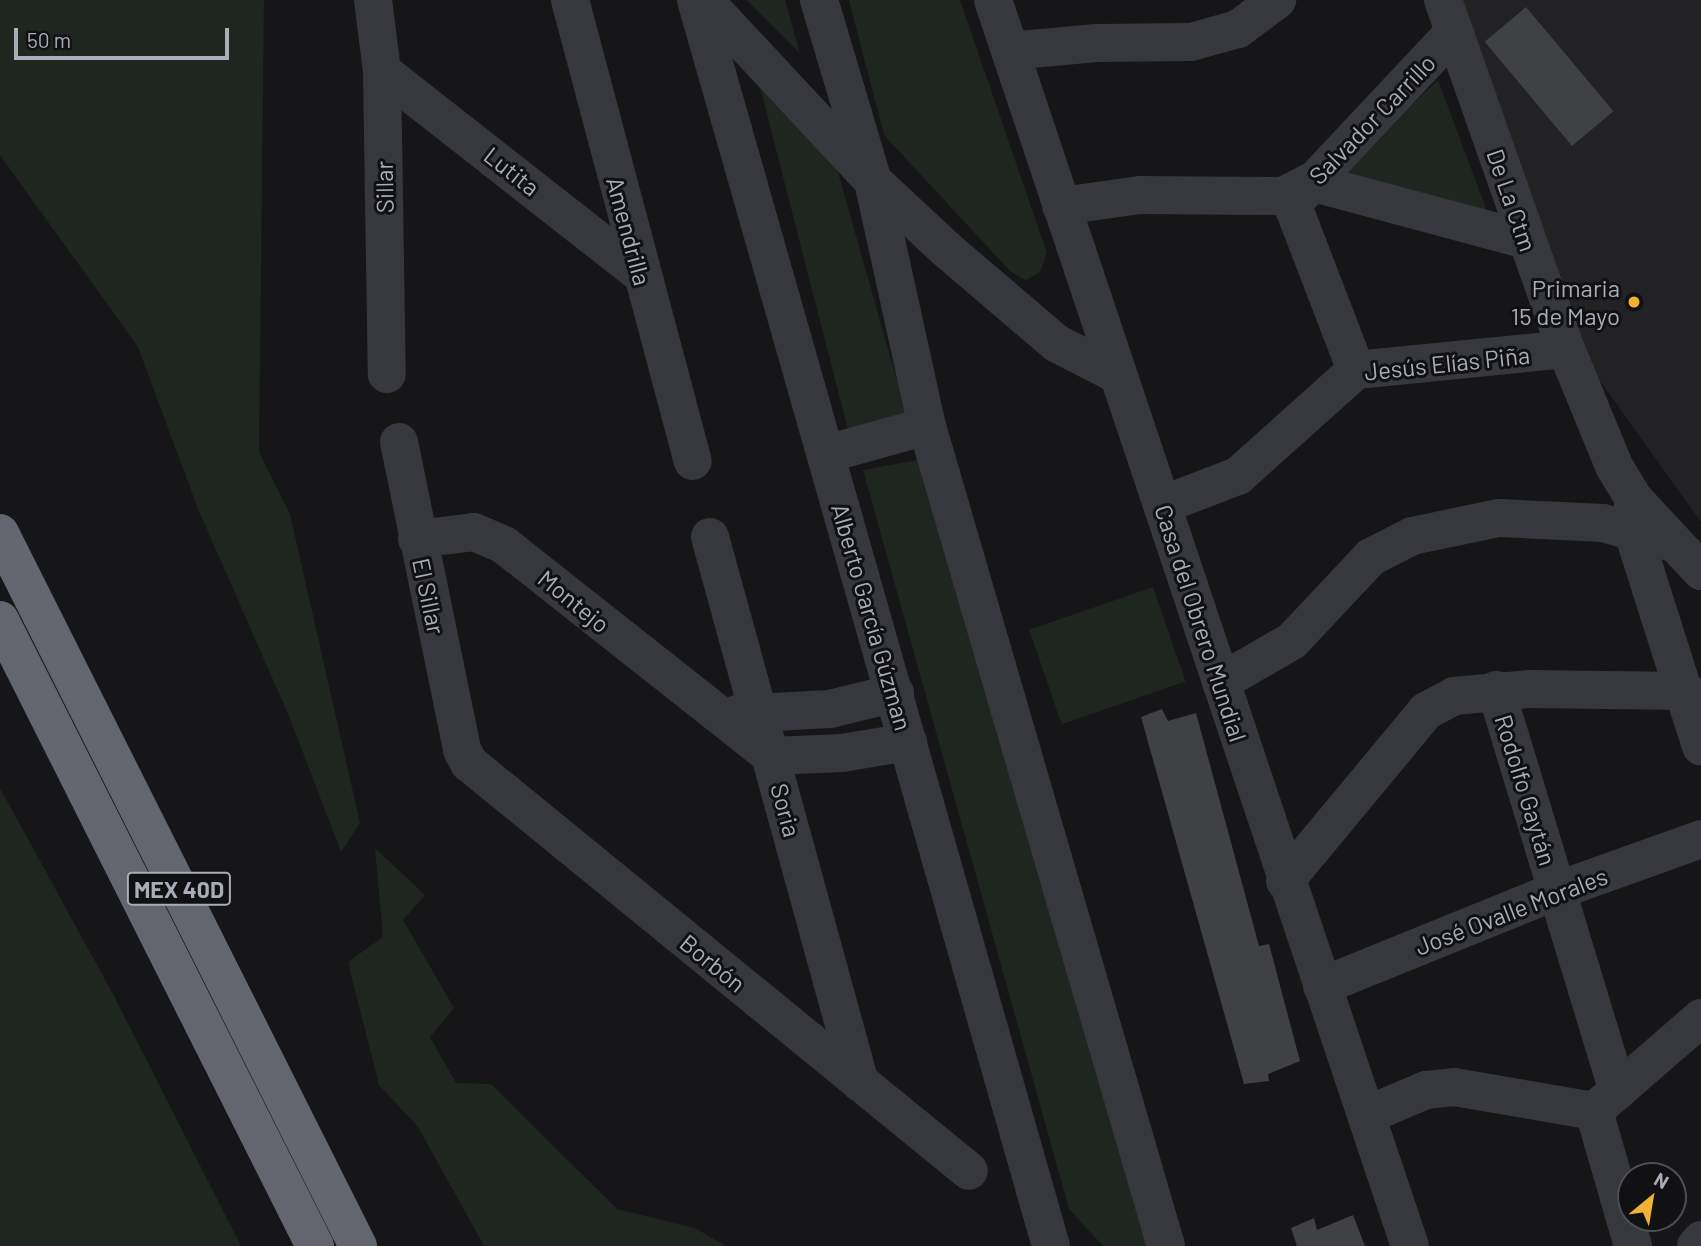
<!DOCTYPE html>
<html>
<head>
<meta charset="utf-8">
<style>
	body { margin:0 }
	#map { position:relative; width:1701px; height:1246px; overflow:hidden; background:#161618; font-family:Barlow,sans-serif }
	div>[style] { position:absolute }
	.built>* { inset:0; background:#222225 }
	.green>* { inset:0; background:#1e261f; transform-origin:0 0 }
	.building>* { inset:0; background:#404145; transform-origin:0 0 }
	.minor>* { height:38px; margin:-19px; padding:0 19px; transform-origin:19px; border-radius:19px; background:#37383d }
	.highway>* { height:38px; margin:-19px; padding:0 19px; transform-origin:19px; border-radius:19px; background:#63666e }
	.dots>* { width:19px; height:19px; translate:-50% -50%; box-sizing:border-box; border:4px solid #111113; border-radius:50% }
	span { translate:-50% -50%; white-space:nowrap; text-align:center; line-height:1.15; -webkit-text-stroke:6px #111113; paint-order:stroke }
	.shield-label span { padding:2px 5px; background:#111113; border:2px solid; border-radius:5px; -webkit-text-stroke-width:0 }
	.shield-label { font-size:23px; color:#a8adb8; font-weight:700 }
	.street-label { font-size:24px; color:#a8adb8 }
	.poi-label { font-size:24px; color:#a8adb8 }
	.right { translate:-100% -50%; text-align:right }
	.north { position:absolute; left:1617px; top:1162px; width:70px; height:70px; box-sizing:border-box; background:#111113; border:2px solid #4d4f55; border-radius:50%; rotate:30deg; font-size:19px; font-weight:700; line-height:28px; text-align:center; color:#a8adb8 }
	.north::after { content:''; display:block; margin:auto; width:24px; height:32px; background:#f2b134; clip-path:polygon(50% 0,100% 100%,50% 72%,0 100%) }
	.scale { position:absolute; left:14px; top:28px; width:215px; height:32px; box-sizing:border-box; border:4px solid #a8adb8; border-top:0; padding-left:9px; font-size:21px; line-height:24px; white-space:nowrap; color:#a8adb8; -webkit-text-stroke:5px #111113; paint-order:stroke }
</style>
</head>
<body>
<div id="map">
	<div class="built">
		<div style="clip-path:polygon(1460px 0,1701px 0,1701px 522px,1598px 378px,1537px 226px)"></div>
	</div>
	<div class="green">
		<div style="clip-path:polygon(0 0,264px 0,259px 452px,290px 514px,360px 823px,341px 852px,289px 716px,198px 509px,138px 347px,0 155px)"></div>
		<div style="clip-path:polygon(747px 0,785px 0,800px 53px)"></div>
		<div style="clip-path:polygon(849px 0,960px 0,1047px 253px,1040px 272px,1026px 280px,1011px 272px,884px 135px)"></div>
		<div style="clip-path:polygon(1438px 80px,1490px 219px,1343px 189px,1345px 168px)"></div>
		<div style="clip-path:polygon(760px 87px,834px 158px,907px 416px,848px 430px)"></div>
		<div style="clip-path:polygon(918px 460px,1148px 1246px,1103px 1246px,1069px 1209px,863px 470px)"></div>
		<div style="left:1153px;top:587px;width:100px;height:131px;rotate:71deg"></div>
		<div style="clip-path:polygon(0 788px,114px 996px,241px 1246px,0 1246px)"></div>
		<div style="clip-path:polygon(375px 848px,425px 895px,403px 920px,454px 1008px,430px 1037px,456px 1083px,491px 1084px,617px 1209px,695px 1228px,726px 1246px,484px 1246px,418px 1127px,379px 1085px,348px 962px,383px 937px)"></div>
	</div>
	<div class="building">
		<div style="left:1526px;top:7px;width:136px;height:54px;rotate:50deg"></div>
		<div style="clip-path:polygon(1162px 709px,1168px 721px,1196px 713px,1259px 946px,1269px 944px,1300px 1061px,1268px 1074px,1269px 1081px,1244px 1084px,1141px 717px)"></div>
		<div style="clip-path:polygon(1353px 1215px,1365px 1246px,1297px 1246px,1291px 1228px,1314px 1218px,1317px 1230px)"></div>
	</div>
	<div class="minor">
		<div style="left:373px;top:0;width:72px;rotate:82.8deg"></div>
		<div style="left:382px;top:71px;width:303px;rotate:89.1deg"></div>
		<div style="left:570px;top:0;width:477px;rotate:75.1deg"></div>
		<div style="left:696px;top:0;width:1296px;rotate:74.1deg"></div>
		<div style="left:704px;top:0;width:248px;rotate:47deg"></div>
		<div style="left:873px;top:181px;width:100px;rotate:43deg"></div>
		<div style="left:946px;top:249px;width:145px;rotate:40.5deg"></div>
		<div style="left:1056px;top:343px;width:68px;rotate:27.3deg"></div>
		<div style="left:819px;top:0;width:189px;rotate:73.4deg"></div>
		<div style="left:873px;top:181px;width:251px;rotate:77.6deg"></div>
		<div style="left:927px;top:426px;width:854px;rotate:73.75deg"></div>
		<div style="left:993px;top:0;width:1314px;rotate:71.5deg"></div>
		<div style="left:1443px;top:0;width:370px;rotate:70.6deg"></div>
		<div style="left:1566px;top:349px;width:126px;rotate:67.7deg"></div>
		<div style="left:1614px;top:466px;width:37px;rotate:59deg"></div>
		<div style="left:1633px;top:498px;width:100px;rotate:47deg"></div>
		<div style="left:1010px;top:51px;width:87px;rotate:-5.3deg"></div>
		<div style="left:1097px;top:43px;width:94px;rotate:-0.6deg"></div>
		<div style="left:1191px;top:42px;width:49px;rotate:-15.5deg"></div>
		<div style="left:1238px;top:29px;width:49px;rotate:-36.6deg"></div>
		<div style="left:382px;top:71px;width:328px;rotate:38.1deg"></div>
		<div style="left:1283px;top:196px;width:14px;rotate:45deg"></div>
		<div style="left:1293px;top:206px;width:176px;rotate:69deg"></div>
		<div style="left:1299px;top:197px;width:225px;rotate:-46.8deg"></div>
		<div style="left:1061px;top:206px;width:80px;rotate:-7.9deg"></div>
		<div style="left:1140px;top:195px;width:143px;rotate:0.4deg"></div>
		<div style="left:1283px;top:196px;width:30px;rotate:-27deg"></div>
		<div style="left:1310px;top:182px;width:224px;rotate:15deg"></div>
		<div style="left:399px;top:442px;width:314px;rotate:78.4deg"></div>
		<div style="left:462px;top:750px;width:15px;rotate:62deg"></div>
		<div style="left:469px;top:763px;width:645px;rotate:39.21deg"></div>
		<div style="left:826px;top:454px;width:105px;rotate:-15.5deg"></div>
		<div style="left:1162px;top:505px;width:81px;rotate:-20.9deg"></div>
		<div style="left:1238px;top:476px;width:159px;rotate:-41.9deg"></div>
		<div style="left:1356px;top:370px;width:211px;rotate:-5.7deg"></div>
		<div style="left:1632px;top:510px;width:19px;rotate:90deg"></div>
		<div style="left:1632px;top:529px;width:228px;rotate:72.4deg"></div>
		<div style="left:710px;top:537px;width:566px;rotate:74.64deg"></div>
		<div style="left:417px;top:539px;width:57px;rotate:-7deg"></div>
		<div style="left:474px;top:532px;width:33px;rotate:23deg"></div>
		<div style="left:504px;top:545px;width:340px;rotate:38.3deg"></div>
		<div style="left:771px;top:756px;width:71px;rotate:-2.4deg"></div>
		<div style="left:842px;top:753px;width:67px;rotate:-9.5deg"></div>
		<div style="left:1221px;top:682px;width:82px;rotate:-30deg"></div>
		<div style="left:1292px;top:641px;width:115px;rotate:-46.8deg"></div>
		<div style="left:1371px;top:557px;width:46px;rotate:-27.1deg"></div>
		<div style="left:1412px;top:536px;width:89px;rotate:-11.7deg"></div>
		<div style="left:1499px;top:518px;width:104px;rotate:2.8deg"></div>
		<div style="left:1603px;top:523px;width:73px;rotate:15.9deg"></div>
		<div style="left:1496px;top:690px;width:419px;rotate:73.1deg"></div>
		<div style="left:737px;top:714px;width:93px;rotate:-3.1deg"></div>
		<div style="left:830px;top:709px;width:67px;rotate:-13.8deg"></div>
		<div style="left:1285px;top:881px;width:221px;rotate:-50.3deg"></div>
		<div style="left:1426px;top:711px;width:32px;rotate:-28deg"></div>
		<div style="left:1454px;top:696px;width:75px;rotate:-5.3deg"></div>
		<div style="left:1529px;top:689px;width:157px;rotate:0.7deg"></div>
		<div style="left:1322px;top:986px;width:253px;rotate:-22.1deg"></div>
		<div style="left:1556px;top:891px;width:154px;rotate:-19.7deg"></div>
		<div style="left:1594px;top:1111px;width:141px;rotate:73.9deg"></div>
		<div style="left:1367px;top:1115px;width:64px;rotate:-23deg"></div>
		<div style="left:1426px;top:1090px;width:28px;rotate:-6deg"></div>
		<div style="left:1454px;top:1087px;width:142px;rotate:9.7deg"></div>
		<div style="left:1594px;top:1111px;width:142px;rotate:-41deg"></div>
		<div style="left:1696px;top:1246px;width:8px;rotate:-50deg"></div>
	</div>
	<div class="highway">
		<div style="left:0;top:533px;width:798px;rotate:63.34deg"></div>
		<div style="left:0;top:620px;width:701px;rotate:63.29deg"></div>
	</div>
	<div class="dots">
		<div style="left:1634px;top:302px;background:#f2b134"></div>
	</div>
	<div class="shield-label">
		<span style="left:179px;top:889px">MEX 40D</span>
	</div>
	<div class="street-label">
		<span style="left:1372px;top:119px;rotate:-46deg">Salvador Carrillo</span>
		<span style="left:512px;top:171px;rotate:38deg">Lutita</span>
		<span style="left:384px;top:187px;rotate:-91deg">Sillar</span>
		<span style="left:1512px;top:200px;rotate:71deg">De La Ctm</span>
		<span style="left:629px;top:231px;rotate:75deg">Amendrilla</span>
		<span style="left:1447px;top:363px;rotate:-6deg">Jesús Elías Piña</span>
		<span style="left:429px;top:596px;rotate:78deg">El Sillar</span>
		<span style="left:574px;top:601px;rotate:39deg">Montejo</span>
		<span style="left:872px;top:617px;rotate:74deg">Alberto García Gúzman</span>
		<span style="left:1201px;top:623px;rotate:72deg">Casa del Obrero Mundial</span>
		<span style="left:1526px;top:790px;rotate:73deg">Rodolfo Gaytán</span>
		<span style="left:786px;top:810px;rotate:75deg">Soria</span>
		<span style="left:1511px;top:911px;rotate:-21deg">José Ovalle Morales</span>
		<span style="left:713px;top:963px;rotate:39deg">Borbón</span>
	</div>
	<div class="poi-label">
		<span class="right" style="left:1620px;top:302px">Primaria<br>15 de Mayo</span>
	</div>
	<div class="north">N</div>
	<div class="scale">50 m</div>
</div>
</body>
</html>
